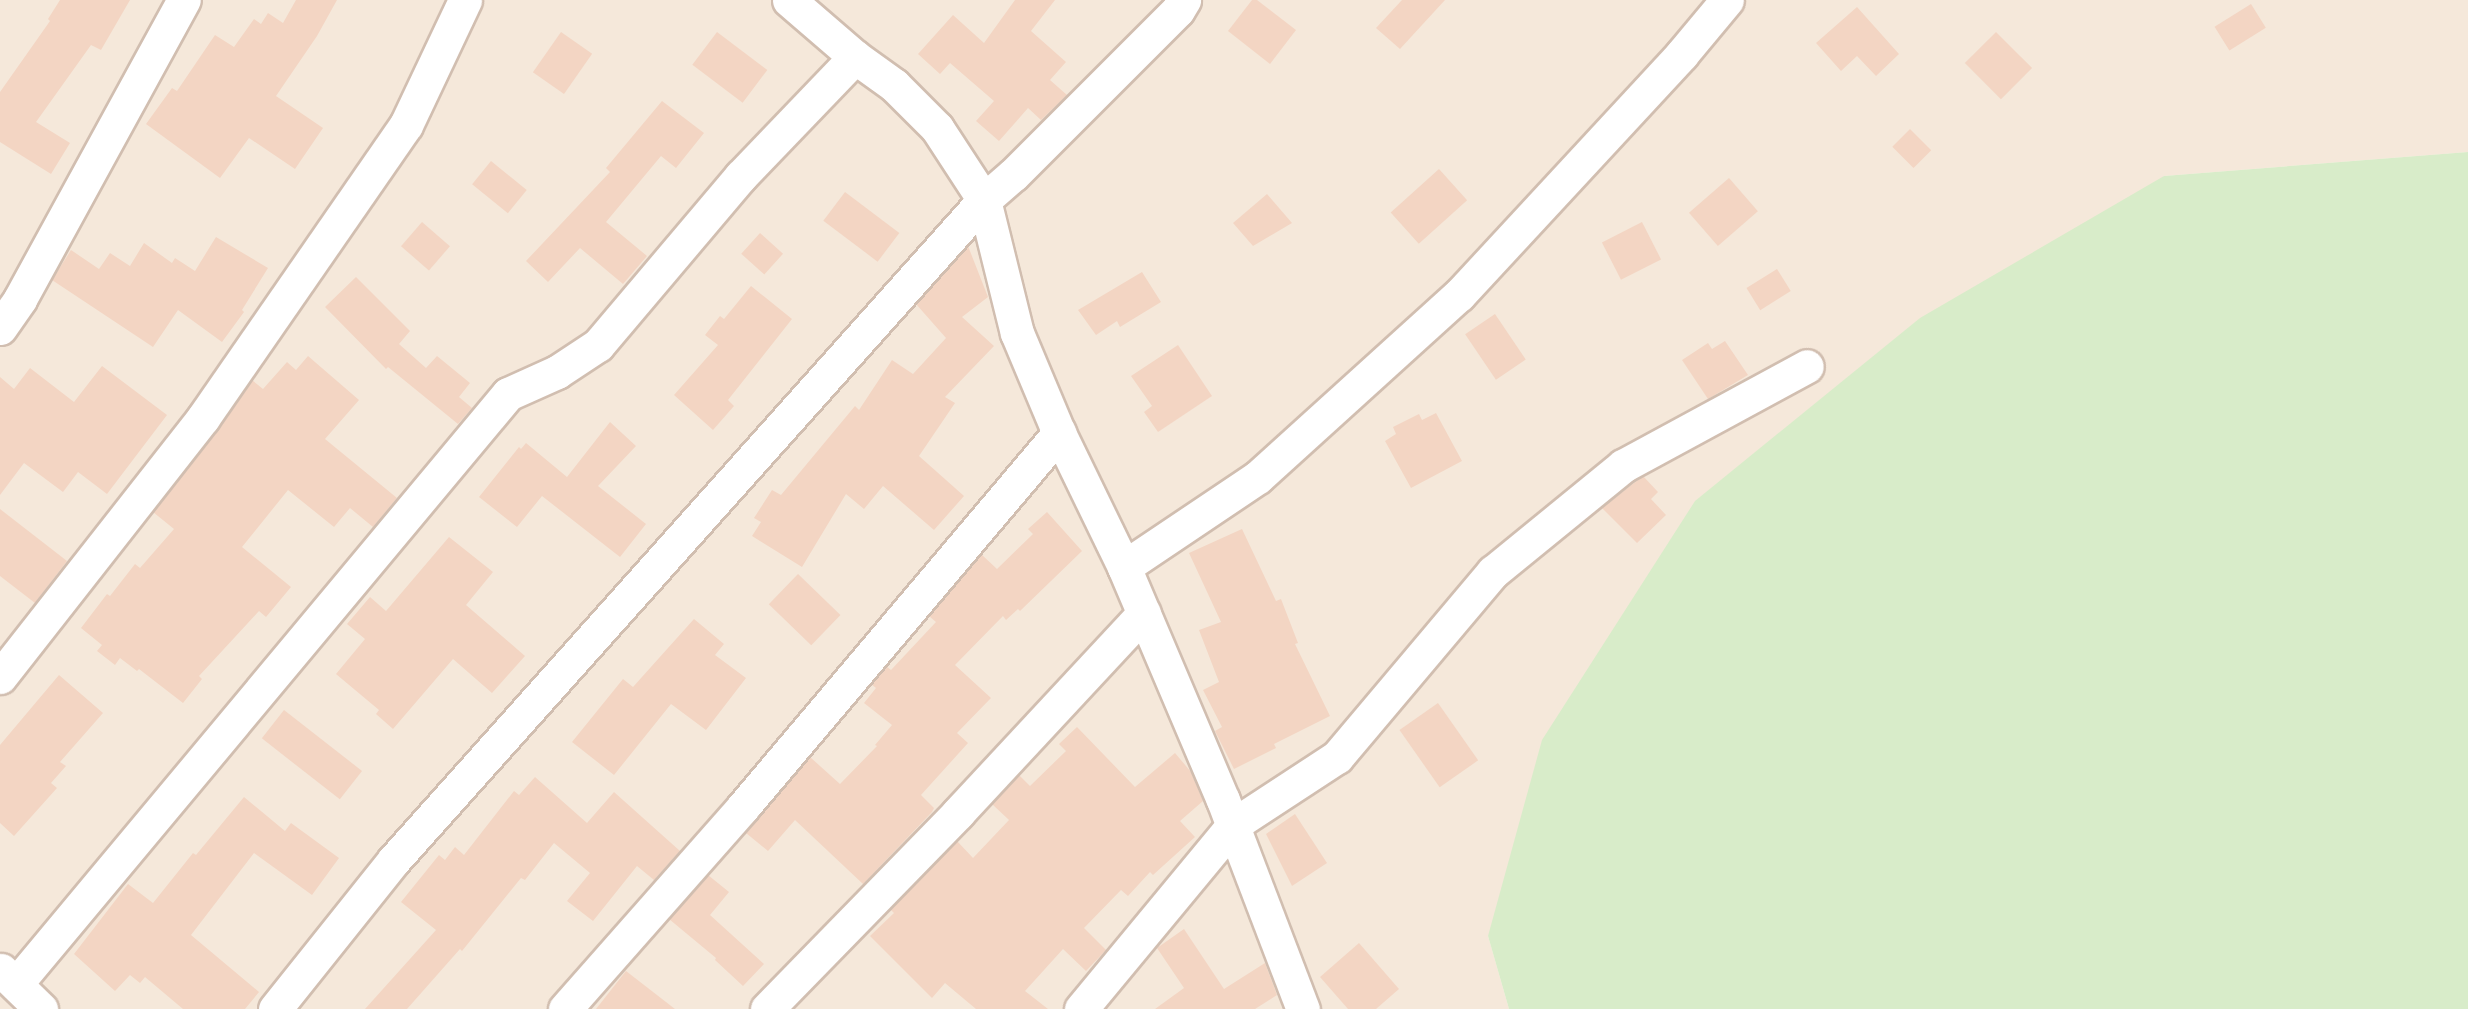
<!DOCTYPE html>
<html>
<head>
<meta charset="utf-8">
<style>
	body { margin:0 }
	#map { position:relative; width:2468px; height:1009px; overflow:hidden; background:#fdf6ec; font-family:Raleway,sans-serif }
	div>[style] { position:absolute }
	.residential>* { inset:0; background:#f5e8da }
	.green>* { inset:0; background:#d8ecc9 }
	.building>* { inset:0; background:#f3d5c3; transform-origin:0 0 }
	.roads { filter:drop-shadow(2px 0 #d1beb0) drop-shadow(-2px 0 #d1beb0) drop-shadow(0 2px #d1beb0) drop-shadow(0 -2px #d1beb0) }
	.street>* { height:33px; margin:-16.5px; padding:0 16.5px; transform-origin:16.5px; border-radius:16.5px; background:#fff }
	span { translate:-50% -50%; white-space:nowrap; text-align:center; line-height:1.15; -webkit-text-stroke:4.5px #fffaf3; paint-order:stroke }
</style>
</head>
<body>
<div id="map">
	<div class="residential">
		<div style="clip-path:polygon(0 0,2468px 0,2468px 152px,2164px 176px,1488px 936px,1509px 1009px,0 1009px)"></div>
	</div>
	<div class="green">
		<div style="clip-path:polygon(2468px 152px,2468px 1009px,1509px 1009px,1488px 936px,1542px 740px,1695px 501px,1920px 318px,2164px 176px)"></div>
	</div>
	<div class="building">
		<div style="clip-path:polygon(60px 0,130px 0,101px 50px,91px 45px,36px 122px,70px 143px,51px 174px,0 142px,0 92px,50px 21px,48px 19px)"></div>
		<div style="clip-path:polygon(296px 0,337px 0,317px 36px,276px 96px,323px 128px,295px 169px,249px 138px,220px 178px,146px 124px,172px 88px,177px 91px,215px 35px,234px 47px,254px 19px,261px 24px,268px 13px,283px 23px)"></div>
		<div style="clip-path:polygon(1015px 0,1055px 0,1031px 31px,1066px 62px,1050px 80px,1067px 95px,1041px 120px,1028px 108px,999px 141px,976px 121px,994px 101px,950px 63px,940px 74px,918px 54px,953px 15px,984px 43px)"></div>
		<div style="clip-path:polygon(1252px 0,1257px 0,1296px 30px,1270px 64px,1228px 31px)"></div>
		<div style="clip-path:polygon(1402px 0,1445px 0,1400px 49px,1376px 28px)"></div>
		<div style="left:2251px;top:4px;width:28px;height:43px;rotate:58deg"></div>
		<div style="clip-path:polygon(1857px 7px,1899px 54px,1876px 76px,1857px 56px,1841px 71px,1816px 43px)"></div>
		<div style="left:561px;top:32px;width:38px;height:49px;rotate:35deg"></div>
		<div style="left:717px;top:32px;width:63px;height:41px;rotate:37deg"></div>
		<div style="left:1996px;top:32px;width:51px;height:44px;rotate:45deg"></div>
		<div style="clip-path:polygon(662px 101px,704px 133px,676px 168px,661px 156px,606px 222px,647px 256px,623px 284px,580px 248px,548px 282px,526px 261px,610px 172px,606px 168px)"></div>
		<div style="left:1910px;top:129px;width:30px;height:25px;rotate:45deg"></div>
		<div style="left:491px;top:161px;width:46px;height:30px;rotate:39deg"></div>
		<div style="left:1439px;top:169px;width:42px;height:65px;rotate:48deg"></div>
		<div style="left:1729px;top:178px;width:44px;height:53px;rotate:49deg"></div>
		<div style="left:845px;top:192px;width:68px;height:36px;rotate:37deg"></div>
		<div style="clip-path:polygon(1267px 194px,1292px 223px,1253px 246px,1233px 223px)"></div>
		<div style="left:422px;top:222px;width:37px;height:32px;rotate:41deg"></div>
		<div style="left:1642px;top:222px;width:42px;height:45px;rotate:63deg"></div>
		<div style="left:760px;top:233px;width:31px;height:28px;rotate:42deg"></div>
		<div style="clip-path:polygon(216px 237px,268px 268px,242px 310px,244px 312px,222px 342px,178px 310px,153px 347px,52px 280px,71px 250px,99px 269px,110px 253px,130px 266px,144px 243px,172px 263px,175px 258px,195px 271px)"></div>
		<div style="clip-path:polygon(968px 246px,988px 297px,962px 317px,994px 346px,945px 397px,955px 403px,919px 456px,964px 496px,934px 530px,883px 486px,864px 509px,846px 494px,802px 567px,752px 536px,761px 522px,754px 518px,772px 490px,781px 495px,855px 406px,859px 410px,892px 360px,913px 374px,946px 338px,916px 304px)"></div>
		<div style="left:1777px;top:269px;width:26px;height:36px;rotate:58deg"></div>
		<div style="clip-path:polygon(1142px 272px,1161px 302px,1120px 327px,1117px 321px,1096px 335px,1078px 310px)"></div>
		<div style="clip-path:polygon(356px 277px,410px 331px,399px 344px,426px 368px,437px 356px,470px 383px,459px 397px,472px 408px,458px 424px,388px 367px,386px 369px,325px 307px)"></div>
		<div style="clip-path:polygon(751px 286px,792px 319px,728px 400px,734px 406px,713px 430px,674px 395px,718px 345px,705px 335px,720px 316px,724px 319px)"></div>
		<div style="left:1495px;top:314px;width:55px;height:36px;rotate:56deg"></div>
		<div style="clip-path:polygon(1725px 341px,1748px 375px,1708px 399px,1682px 360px,1708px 343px,1712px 349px)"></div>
		<div style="clip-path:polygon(1178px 345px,1212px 396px,1158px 432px,1144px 412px,1152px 406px,1131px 376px)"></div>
		<div style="clip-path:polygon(308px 356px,359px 400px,325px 439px,397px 498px,373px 527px,350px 508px,334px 527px,288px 490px,242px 547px,291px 587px,266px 617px,259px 611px,199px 676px,202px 679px,183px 703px,139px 669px,137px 671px,120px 658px,115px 665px,97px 651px,102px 645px,81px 628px,107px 594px,110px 596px,135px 564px,140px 568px,174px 529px,153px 512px,218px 430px,252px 380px,263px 389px,287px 362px,296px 370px)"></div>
		<div style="clip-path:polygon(102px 366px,167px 415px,107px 494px,78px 472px,63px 492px,24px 463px,0 495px,0 377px,14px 389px,30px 368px,74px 402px)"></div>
		<div style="clip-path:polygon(1436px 413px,1462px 461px,1411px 488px,1385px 441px,1396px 434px,1393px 427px,1419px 414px,1422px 420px)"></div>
		<div style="clip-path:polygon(610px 422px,636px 446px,598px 486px,646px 524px,620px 557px,542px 496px,517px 527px,479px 497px,519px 447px,521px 449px,526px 443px,567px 477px)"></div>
		<div style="clip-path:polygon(1643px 476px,1658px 492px,1651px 499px,1666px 515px,1637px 543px,1602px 508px)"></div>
		<div style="clip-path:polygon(0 509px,67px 561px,35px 603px,0 576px)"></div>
		<div style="clip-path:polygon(1047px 512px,1082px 551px,1020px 611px,1018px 609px,1006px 620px,1003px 616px,955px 665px,991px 698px,957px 733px,968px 743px,921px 795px,934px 808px,932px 812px,863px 884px,795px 820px,768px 851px,746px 833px,810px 757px,840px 784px,877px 746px,875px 745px,892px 725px,864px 703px,876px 688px,871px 684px,886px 666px,891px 670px,936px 622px,929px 616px,981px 554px,997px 569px,1033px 534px,1028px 529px)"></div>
		<div style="clip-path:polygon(1242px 529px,1276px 601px,1281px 599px,1298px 643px,1295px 644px,1330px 716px,1274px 744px,1276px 748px,1234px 769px,1215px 731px,1222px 727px,1203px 690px,1219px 682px,1199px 630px,1221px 622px,1189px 553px)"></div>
		<div style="clip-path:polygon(449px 537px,493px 572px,466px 605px,525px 656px,492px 693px,453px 659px,393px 729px,376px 714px,379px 710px,336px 674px,365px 639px,347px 624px,370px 597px,386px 611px)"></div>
		<div style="left:798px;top:574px;width:59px;height:42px;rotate:44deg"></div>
		<div style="clip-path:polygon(694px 619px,724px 644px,715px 655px,746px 678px,706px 730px,671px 704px,614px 775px,572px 742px,623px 679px,633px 687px)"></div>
		<div style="clip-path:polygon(59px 675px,103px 713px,60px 762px,66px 766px,51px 783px,57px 788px,14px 836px,0 823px,0 745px)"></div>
		<div style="left:1438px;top:703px;width:70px;height:47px;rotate:55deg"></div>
		<div style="left:284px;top:710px;width:99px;height:36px;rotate:38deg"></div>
		<div style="clip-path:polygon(1077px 727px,1135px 787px,1175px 753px,1191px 772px,1203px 801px,1180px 821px,1195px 837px,1153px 875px,1150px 872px,1128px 896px,1121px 890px,1084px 928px,1106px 950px,1086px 971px,1063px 949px,1025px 991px,1048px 1009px,976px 1009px,945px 983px,932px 998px,870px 936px,894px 913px,890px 909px,957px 841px,973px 858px,1009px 820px,992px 804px,1019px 775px,1030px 786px,1066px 751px,1059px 744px)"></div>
		<div style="clip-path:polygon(535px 777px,587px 823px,614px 792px,680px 851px,654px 880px,637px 866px,593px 921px,567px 901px,590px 873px,554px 843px,525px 880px,521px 878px,462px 951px,460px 949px,407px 1009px,365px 1009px,436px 930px,401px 902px,439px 855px,445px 860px,455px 847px,464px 855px,514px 791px,519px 795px)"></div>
		<div style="clip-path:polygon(244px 797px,285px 831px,291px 823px,339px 858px,312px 895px,254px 853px,191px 935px,259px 992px,245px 1009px,183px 1009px,145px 977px,140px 983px,130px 975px,115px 991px,74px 954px,128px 884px,153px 903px,193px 853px,196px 855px)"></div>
		<div style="clip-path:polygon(1295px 814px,1327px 863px,1292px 886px,1266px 834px)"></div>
		<div style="clip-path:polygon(708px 875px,729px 892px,710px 915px,764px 964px,743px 986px,715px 960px,716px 958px,669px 919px)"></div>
		<div style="clip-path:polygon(1184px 929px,1224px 989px,1265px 963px,1277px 995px,1255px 1009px,1155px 1009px,1184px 988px,1157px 948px)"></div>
		<div style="clip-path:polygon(1359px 943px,1399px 989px,1376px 1009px,1348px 1009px,1320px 977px)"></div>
		<div style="clip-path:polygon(626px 971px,675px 1009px,596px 1009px)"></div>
	</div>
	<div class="roads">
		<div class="street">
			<div style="left:789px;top:0;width:87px;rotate:40.8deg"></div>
			<div style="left:855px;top:57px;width:48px;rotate:35.7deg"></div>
			<div style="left:894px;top:85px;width:61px;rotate:45deg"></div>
			<div style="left:937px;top:128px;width:86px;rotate:56.9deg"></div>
			<div style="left:984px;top:200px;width:137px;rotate:76.1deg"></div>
			<div style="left:1017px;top:333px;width:108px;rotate:67.2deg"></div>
			<div style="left:1059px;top:433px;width:149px;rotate:64.1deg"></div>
			<div style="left:1124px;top:567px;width:253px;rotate:67deg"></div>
			<div style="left:1223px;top:800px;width:224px;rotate:69.1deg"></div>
			<div style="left:0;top:328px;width:35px;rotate:-55deg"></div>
			<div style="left:20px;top:299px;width:341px;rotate:-61.3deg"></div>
			<div style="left:1124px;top:567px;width:161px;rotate:-33.9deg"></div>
			<div style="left:1258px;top:477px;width:271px;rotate:-42.2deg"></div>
			<div style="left:1459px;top:295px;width:328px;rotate:-47.2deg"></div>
			<div style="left:1682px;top:54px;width:70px;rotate:-50.2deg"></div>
			<div style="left:0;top:677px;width:329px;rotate:-51.9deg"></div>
			<div style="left:203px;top:418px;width:356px;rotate:-55.3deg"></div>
			<div style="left:406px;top:125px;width:138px;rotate:-64.7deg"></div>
			<div style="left:1px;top:970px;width:56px;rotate:44.3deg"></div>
			<div style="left:16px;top:984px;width:768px;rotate:-50.18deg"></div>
			<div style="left:508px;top:394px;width:54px;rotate:-24.2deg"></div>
			<div style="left:557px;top:372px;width:49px;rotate:-33.4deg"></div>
			<div style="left:598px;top:345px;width:221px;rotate:-49.8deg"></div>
			<div style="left:741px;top:176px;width:165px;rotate:-46.2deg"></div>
			<div style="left:275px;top:1009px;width:191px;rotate:-51.4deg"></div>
			<div style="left:394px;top:860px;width:885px;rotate:-48.21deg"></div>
			<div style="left:984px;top:200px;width:38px;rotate:-41deg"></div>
			<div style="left:1013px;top:175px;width:233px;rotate:-45deg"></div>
			<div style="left:1178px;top:10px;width:12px;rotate:-59deg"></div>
			<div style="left:565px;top:1009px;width:269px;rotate:-48.6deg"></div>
			<div style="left:743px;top:807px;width:490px;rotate:-49.8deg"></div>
			<div style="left:767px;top:1009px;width:274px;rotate:-45.7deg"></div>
			<div style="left:958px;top:813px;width:273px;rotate:-47.1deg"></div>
			<div style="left:1081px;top:1009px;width:239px;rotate:-50.4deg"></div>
			<div style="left:1233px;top:825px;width:124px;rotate:-33.2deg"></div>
			<div style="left:1337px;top:757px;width:242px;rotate:-49.9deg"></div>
			<div style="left:1493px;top:572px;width:168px;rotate:-39.2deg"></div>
			<div style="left:1623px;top:466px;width:209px;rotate:-28.5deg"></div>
		</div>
	</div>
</div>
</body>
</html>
